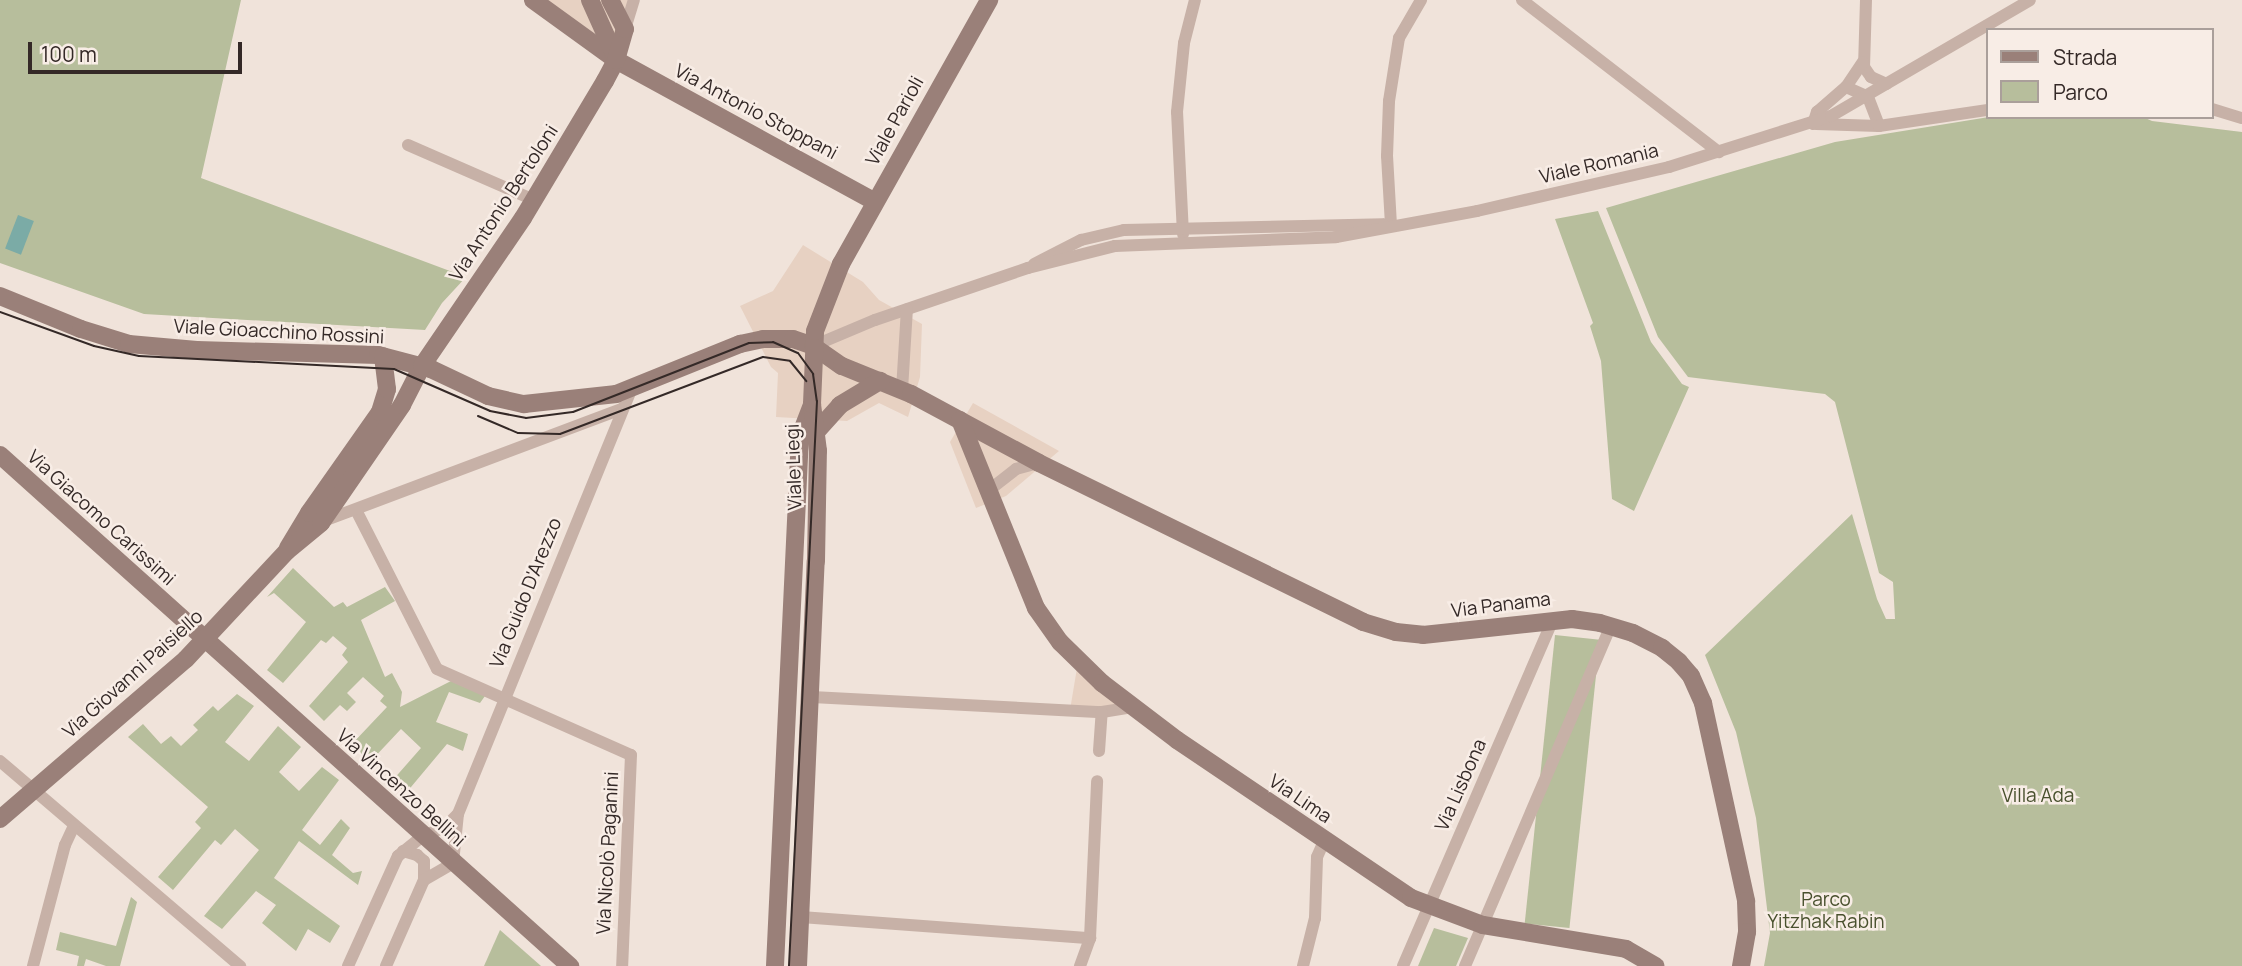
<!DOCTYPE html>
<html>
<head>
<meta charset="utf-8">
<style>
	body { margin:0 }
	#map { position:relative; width:2242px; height:966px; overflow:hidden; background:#f0e3da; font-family:Manrope,sans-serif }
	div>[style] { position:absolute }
	.green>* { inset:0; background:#b7be9c; transform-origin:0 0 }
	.plaza>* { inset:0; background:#e7d1c2 }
	.water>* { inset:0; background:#7baba6; transform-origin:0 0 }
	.street>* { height:12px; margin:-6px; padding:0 6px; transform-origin:6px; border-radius:6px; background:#c7b1a7 }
	.secondary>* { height:18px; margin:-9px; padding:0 9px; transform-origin:9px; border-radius:9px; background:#9a8079 }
	.tram>* { height:2px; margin:-1px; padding:0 1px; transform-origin:1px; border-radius:1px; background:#342927 }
	span { translate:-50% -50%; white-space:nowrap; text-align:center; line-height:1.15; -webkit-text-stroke:5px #f8ede6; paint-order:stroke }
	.street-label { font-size:19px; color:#342927 }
	.park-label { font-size:19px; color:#48502d }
	.legend { position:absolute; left:1986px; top:28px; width:228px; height:91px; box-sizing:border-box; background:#f8ede6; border:2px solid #aa9f9a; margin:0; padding:9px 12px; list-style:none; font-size:21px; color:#342927 }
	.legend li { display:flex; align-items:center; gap:14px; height:35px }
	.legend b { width:35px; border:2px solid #aa9f9a }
	.scale { position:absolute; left:28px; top:42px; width:214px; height:32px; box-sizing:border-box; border:4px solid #342927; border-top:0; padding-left:9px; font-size:21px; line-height:24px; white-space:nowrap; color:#342927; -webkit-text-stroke:5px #f8ede6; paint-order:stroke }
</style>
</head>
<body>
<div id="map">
	<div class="green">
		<div style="clip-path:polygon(0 0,241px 0,201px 178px,466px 277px,442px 303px,425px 330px,144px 314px,0 263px)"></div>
		<div style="clip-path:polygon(1989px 117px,2143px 117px,2152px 121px,2242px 132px,2242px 966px,1764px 966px,1770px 933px,1756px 818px,1736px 732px,1705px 655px,1852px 514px,1877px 599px,1886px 619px,1895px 619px,1893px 582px,1879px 573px,1835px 402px,1825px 394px,1688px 377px,1658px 337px,1606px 208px,1835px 142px)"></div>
		<div style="clip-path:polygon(1598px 211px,1651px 342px,1682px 384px,1689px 387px,1634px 511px,1612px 499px,1601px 361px,1590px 326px,1593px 323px,1555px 219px)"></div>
		<div style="clip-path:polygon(293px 568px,334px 607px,343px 602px,347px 607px,385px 587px,395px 601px,361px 620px,385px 677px,392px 673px,402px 692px,400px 707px,451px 681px,485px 696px,480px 703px,449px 692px,436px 722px,468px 734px,463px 751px,447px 744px,406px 793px,392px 781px,421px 748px,401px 729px,370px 762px,351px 745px,387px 707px,380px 701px,384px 696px,363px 677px,347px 693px,356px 702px,347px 711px,340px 705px,324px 721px,309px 706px,348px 662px,342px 655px,347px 648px,333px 636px,326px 643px,321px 640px,283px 683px,267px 670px,306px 622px,274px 593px,267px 597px)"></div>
		<div style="left:1555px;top:635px;width:45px;height:290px;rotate:6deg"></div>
		<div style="clip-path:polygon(237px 694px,254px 706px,225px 742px,249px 761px,278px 726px,301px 747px,279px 772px,299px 791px,322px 767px,339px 780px,302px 830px,320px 845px,341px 819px,350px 828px,332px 855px,353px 873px,362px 871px,358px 885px,299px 841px,274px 878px,340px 926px,330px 943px,308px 929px,296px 951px,262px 923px,276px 905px,256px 891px,222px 929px,204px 916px,259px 850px,235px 829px,221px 845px,215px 840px,173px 890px,158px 877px,201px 828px,195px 822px,208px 807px,128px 737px,143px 724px,161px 744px,171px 736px,181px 746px,198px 730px,193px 725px,213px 706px,218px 711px)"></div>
		<div style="clip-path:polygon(131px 897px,137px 902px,120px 966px,106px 966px,86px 959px,84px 966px,77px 966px,79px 956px,56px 950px,60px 932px,116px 946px)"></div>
		<div style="clip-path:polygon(1434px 928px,1468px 938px,1456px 966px,1418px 966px)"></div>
		<div style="clip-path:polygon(500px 930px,541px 966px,484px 966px)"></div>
	</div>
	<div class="plaza">
		<div style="clip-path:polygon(533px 0,634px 0,616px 60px)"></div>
		<div style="clip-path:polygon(803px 245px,863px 282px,879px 300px,922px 324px,920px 377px,908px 417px,879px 403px,847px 421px,776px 417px,778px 373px,771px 367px,740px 306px,773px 291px)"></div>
		<div style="clip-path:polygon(973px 403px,1059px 451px,1006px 496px,976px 508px,950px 442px)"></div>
		<div style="clip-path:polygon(1078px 662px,1133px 707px,1070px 710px)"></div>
	</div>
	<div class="water">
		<div style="left:18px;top:215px;width:17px;height:36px;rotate:21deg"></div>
	</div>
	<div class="street">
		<div style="left:1522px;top:0;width:249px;rotate:37.7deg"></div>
		<div style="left:1866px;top:0;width:67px;rotate:91.7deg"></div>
		<div style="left:1864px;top:67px;width:12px;rotate:55deg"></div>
		<div style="left:1871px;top:77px;width:17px;rotate:24deg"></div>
		<div style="left:625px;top:29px;width:30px;rotate:-73deg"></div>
		<div style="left:1846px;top:87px;width:24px;rotate:24deg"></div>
		<div style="left:1868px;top:97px;width:31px;rotate:69deg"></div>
		<div style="left:2212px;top:109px;width:31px;rotate:17deg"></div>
		<div style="left:1813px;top:124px;width:13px;rotate:-72deg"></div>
		<div style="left:1817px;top:112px;width:38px;rotate:-41deg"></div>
		<div style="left:1846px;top:87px;width:30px;rotate:-56deg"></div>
		<div style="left:1816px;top:124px;width:63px;rotate:1.8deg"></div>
		<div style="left:1879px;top:126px;width:110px;rotate:-8.4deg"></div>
		<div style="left:408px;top:145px;width:137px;rotate:23.6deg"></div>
		<div style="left:1391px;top:225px;width:69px;rotate:-93.3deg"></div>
		<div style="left:1387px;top:156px;width:55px;rotate:-87.9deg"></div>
		<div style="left:1389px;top:101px;width:64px;rotate:-81deg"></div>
		<div style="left:1399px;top:38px;width:44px;rotate:-59.9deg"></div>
		<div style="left:1183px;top:234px;width:122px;rotate:-92.8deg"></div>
		<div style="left:1177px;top:112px;width:69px;rotate:-84.2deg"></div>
		<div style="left:1184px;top:43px;width:44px;rotate:-75.7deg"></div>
		<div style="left:1034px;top:264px;width:53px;rotate:-27.1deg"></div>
		<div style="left:1081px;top:240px;width:44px;rotate:-13.1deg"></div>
		<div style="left:1124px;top:230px;width:259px;rotate:-1.3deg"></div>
		<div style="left:813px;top:346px;width:67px;rotate:-22.8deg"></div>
		<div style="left:875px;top:320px;width:162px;rotate:-18.8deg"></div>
		<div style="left:1028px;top:268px;width:90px;rotate:-14.2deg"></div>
		<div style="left:1115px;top:246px;width:221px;rotate:-2.3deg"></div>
		<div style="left:1336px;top:237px;width:143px;rotate:-10.4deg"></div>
		<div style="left:1477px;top:211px;width:197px;rotate:-12.9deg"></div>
		<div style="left:1669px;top:167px;width:170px;rotate:-17.5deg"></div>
		<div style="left:1831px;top:116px;width:230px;rotate:-30.2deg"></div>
		<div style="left:902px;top:390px;width:81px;rotate:-86.5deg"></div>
		<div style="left:988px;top:491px;width:36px;rotate:-38deg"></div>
		<div style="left:1016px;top:469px;width:24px;rotate:-15deg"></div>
		<div style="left:356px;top:510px;width:178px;rotate:63deg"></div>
		<div style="left:437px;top:669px;width:212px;rotate:23.9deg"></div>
		<div style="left:631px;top:755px;width:211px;rotate:92.4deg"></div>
		<div style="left:321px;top:522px;width:322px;rotate:-20.6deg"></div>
		<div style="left:812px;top:697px;width:290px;rotate:3deg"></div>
		<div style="left:1102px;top:712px;width:31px;rotate:-9deg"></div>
		<div style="left:1099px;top:751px;width:39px;rotate:-86deg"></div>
		<div style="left:0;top:761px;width:316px;rotate:40.5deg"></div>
		<div style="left:403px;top:851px;width:15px;rotate:16deg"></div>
		<div style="left:417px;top:855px;width:9px;rotate:41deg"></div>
		<div style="left:424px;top:861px;width:19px;rotate:90deg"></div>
		<div style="left:801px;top:917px;width:290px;rotate:4.2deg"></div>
		<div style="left:33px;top:966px;width:125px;rotate:-75.2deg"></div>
		<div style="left:65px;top:845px;width:21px;rotate:-65deg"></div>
		<div style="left:348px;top:966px;width:121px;rotate:-65.6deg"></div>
		<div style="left:398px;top:856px;width:32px;rotate:-39deg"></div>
		<div style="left:423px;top:836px;width:24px;rotate:-22deg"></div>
		<div style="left:445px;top:827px;width:18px;rotate:-45deg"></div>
		<div style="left:386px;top:966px;width:94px;rotate:-66.2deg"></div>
		<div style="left:424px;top:880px;width:34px;rotate:-30deg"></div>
		<div style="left:453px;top:863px;width:49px;rotate:-84.2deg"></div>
		<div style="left:458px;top:814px;width:461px;rotate:-67.8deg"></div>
		<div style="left:1080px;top:966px;width:30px;rotate:-70deg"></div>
		<div style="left:1090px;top:938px;width:157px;rotate:-87.4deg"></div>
		<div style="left:1303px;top:966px;width:49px;rotate:-76deg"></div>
		<div style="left:1315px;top:918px;width:61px;rotate:-88.1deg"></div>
		<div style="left:1317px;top:857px;width:17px;rotate:-66deg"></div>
		<div style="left:1403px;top:966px;width:378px;rotate:-66.6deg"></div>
		<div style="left:1465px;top:966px;width:371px;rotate:-66.8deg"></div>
	</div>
	<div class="secondary">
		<div style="left:533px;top:0;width:102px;rotate:35.9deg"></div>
		<div style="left:616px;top:60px;width:295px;rotate:28.7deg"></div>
		<div style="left:590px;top:0;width:61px;rotate:65.9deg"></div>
		<div style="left:0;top:296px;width:87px;rotate:22.2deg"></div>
		<div style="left:81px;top:329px;width:50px;rotate:17.4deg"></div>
		<div style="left:129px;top:344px;width:68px;rotate:5deg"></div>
		<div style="left:197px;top:350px;width:181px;rotate:1.6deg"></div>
		<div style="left:378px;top:355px;width:55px;rotate:14.8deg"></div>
		<div style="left:431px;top:369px;width:63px;rotate:25.3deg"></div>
		<div style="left:488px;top:396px;width:37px;rotate:13deg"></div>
		<div style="left:524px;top:404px;width:93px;rotate:-6.2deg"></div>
		<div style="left:616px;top:394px;width:134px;rotate:-22deg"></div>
		<div style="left:740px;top:344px;width:24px;rotate:-12deg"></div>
		<div style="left:763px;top:339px;width:30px"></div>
		<div style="left:793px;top:339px;width:21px;rotate:19deg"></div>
		<div style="left:813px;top:346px;width:35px;rotate:35deg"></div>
		<div style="left:842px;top:366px;width:74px;rotate:22.1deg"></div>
		<div style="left:911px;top:394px;width:145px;rotate:28.3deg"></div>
		<div style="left:1039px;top:463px;width:361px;rotate:26.1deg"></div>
		<div style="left:1363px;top:622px;width:34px;rotate:17deg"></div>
		<div style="left:1396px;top:632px;width:27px;rotate:6deg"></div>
		<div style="left:1423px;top:635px;width:150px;rotate:-6.1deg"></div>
		<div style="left:1572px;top:619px;width:28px;rotate:8deg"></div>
		<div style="left:1600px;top:623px;width:34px;rotate:17deg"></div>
		<div style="left:1633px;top:633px;width:33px;rotate:27deg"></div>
		<div style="left:1662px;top:648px;width:22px;rotate:39deg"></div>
		<div style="left:1679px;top:662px;width:18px;rotate:49deg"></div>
		<div style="left:1691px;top:676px;width:30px;rotate:66deg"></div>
		<div style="left:1703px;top:703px;width:203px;rotate:77.7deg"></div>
		<div style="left:1746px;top:901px;width:31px;rotate:88deg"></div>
		<div style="left:1747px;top:932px;width:35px;rotate:100deg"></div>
		<div style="left:960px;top:420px;width:203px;rotate:68deg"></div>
		<div style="left:1036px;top:608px;width:42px;rotate:54.8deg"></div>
		<div style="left:1060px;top:642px;width:59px;rotate:44.3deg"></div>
		<div style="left:1102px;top:683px;width:94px;rotate:37.2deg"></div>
		<div style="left:1177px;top:740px;width:282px;rotate:34deg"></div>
		<div style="left:1411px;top:898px;width:77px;rotate:20.6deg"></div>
		<div style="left:1483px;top:925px;width:145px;rotate:9.5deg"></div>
		<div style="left:1626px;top:949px;width:34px;rotate:30deg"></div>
		<div style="left:816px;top:432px;width:36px;rotate:-48deg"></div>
		<div style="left:840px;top:405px;width:47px;rotate:-31deg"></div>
		<div style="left:0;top:455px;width:766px;rotate:41.88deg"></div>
		<div style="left:288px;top:548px;width:41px;rotate:-59deg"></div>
		<div style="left:309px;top:513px;width:123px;rotate:-54.9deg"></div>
		<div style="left:380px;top:412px;width:24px;rotate:-73deg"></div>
		<div style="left:387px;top:389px;width:33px;rotate:-97deg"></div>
		<div style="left:0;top:819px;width:245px;rotate:-40.7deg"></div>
		<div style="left:186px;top:659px;width:148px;rotate:-46.9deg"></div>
		<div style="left:287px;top:551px;width:44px;rotate:-39.5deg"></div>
		<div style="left:321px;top:523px;width:143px;rotate:-55.5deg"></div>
		<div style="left:402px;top:405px;width:44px;rotate:-62.9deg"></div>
		<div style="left:422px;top:366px;width:179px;rotate:-55.7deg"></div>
		<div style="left:523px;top:218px;width:160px;rotate:-59.1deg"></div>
		<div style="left:605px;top:81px;width:24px;rotate:-62deg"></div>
		<div style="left:616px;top:60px;width:32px;rotate:-74deg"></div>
		<div style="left:625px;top:29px;width:33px;rotate:-117deg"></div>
		<div style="left:775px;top:966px;width:531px;rotate:-87.3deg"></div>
		<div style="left:800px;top:436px;width:34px;rotate:-69deg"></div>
		<div style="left:798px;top:966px;width:405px;rotate:-87.5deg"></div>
		<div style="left:816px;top:561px;width:110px;rotate:-89deg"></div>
		<div style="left:818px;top:451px;width:47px;rotate:-97.3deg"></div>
		<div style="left:812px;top:404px;width:73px;rotate:-87.6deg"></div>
		<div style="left:815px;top:331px;width:72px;rotate:-68.8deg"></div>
		<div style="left:841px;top:264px;width:303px;rotate:-60.7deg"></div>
	</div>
	<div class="tram">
		<div style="left:0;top:312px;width:100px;rotate:19.9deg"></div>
		<div style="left:94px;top:346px;width:46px;rotate:12.5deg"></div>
		<div style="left:139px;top:356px;width:255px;rotate:2.9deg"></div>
		<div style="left:394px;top:369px;width:105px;rotate:23.6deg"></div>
		<div style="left:490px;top:411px;width:37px;rotate:11deg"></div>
		<div style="left:526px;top:418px;width:47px;rotate:-7.3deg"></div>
		<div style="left:573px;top:412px;width:189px;rotate:-21.4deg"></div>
		<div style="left:749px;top:343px;width:24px;rotate:-2deg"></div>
		<div style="left:773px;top:342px;width:27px;rotate:24deg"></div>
		<div style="left:798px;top:353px;width:26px;rotate:54deg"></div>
		<div style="left:813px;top:374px;width:27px;rotate:82deg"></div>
		<div style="left:817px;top:401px;width:566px;rotate:92.84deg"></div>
		<div style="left:478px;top:416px;width:43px;rotate:23deg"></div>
		<div style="left:518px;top:433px;width:42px;rotate:1.4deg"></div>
		<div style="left:560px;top:434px;width:217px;rotate:-20.8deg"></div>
		<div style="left:763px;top:357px;width:27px;rotate:8deg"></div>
		<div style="left:790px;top:361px;width:26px;rotate:51deg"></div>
	</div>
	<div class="street-label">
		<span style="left:756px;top:112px;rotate:28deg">Via Antonio Stoppani</span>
		<span style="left:895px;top:121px;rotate:-61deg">Viale Parioli</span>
		<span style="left:1599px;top:164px;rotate:-13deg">Viale Romania</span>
		<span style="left:504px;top:203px;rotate:-57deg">Via Antonio Bertoloni</span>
		<span style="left:279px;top:332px;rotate:3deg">Viale Gioacchino Rossini</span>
		<span style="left:794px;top:467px;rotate:-92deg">Viale Liegi</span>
		<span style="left:101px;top:518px;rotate:42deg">Via Giacomo Carissimi</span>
		<span style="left:526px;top:593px;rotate:-68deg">Via Guido D'Arezzo</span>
		<span style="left:1501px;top:605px;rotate:-7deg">Via Panama</span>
		<span style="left:133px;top:674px;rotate:-42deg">Via Giovanni Paisiello</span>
		<span style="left:1461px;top:785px;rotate:-66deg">Via Lisbona</span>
		<span style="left:401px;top:788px;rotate:42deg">Via Vincenzo Bellini</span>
		<span style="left:1300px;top:799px;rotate:34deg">Via Lima</span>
		<span style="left:608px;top:853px;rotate:-87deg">Via Nicolò Paganini</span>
	</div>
	<div class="park-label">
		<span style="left:2038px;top:796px">Villa Ada</span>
		<span style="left:1826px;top:911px">Parco<br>Yitzhak Rabin</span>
	</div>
	<ul class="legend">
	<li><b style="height:9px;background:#9a8079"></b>Strada</li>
	<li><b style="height:19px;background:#b7be9c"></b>Parco</li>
	</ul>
	<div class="scale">100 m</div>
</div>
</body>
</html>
